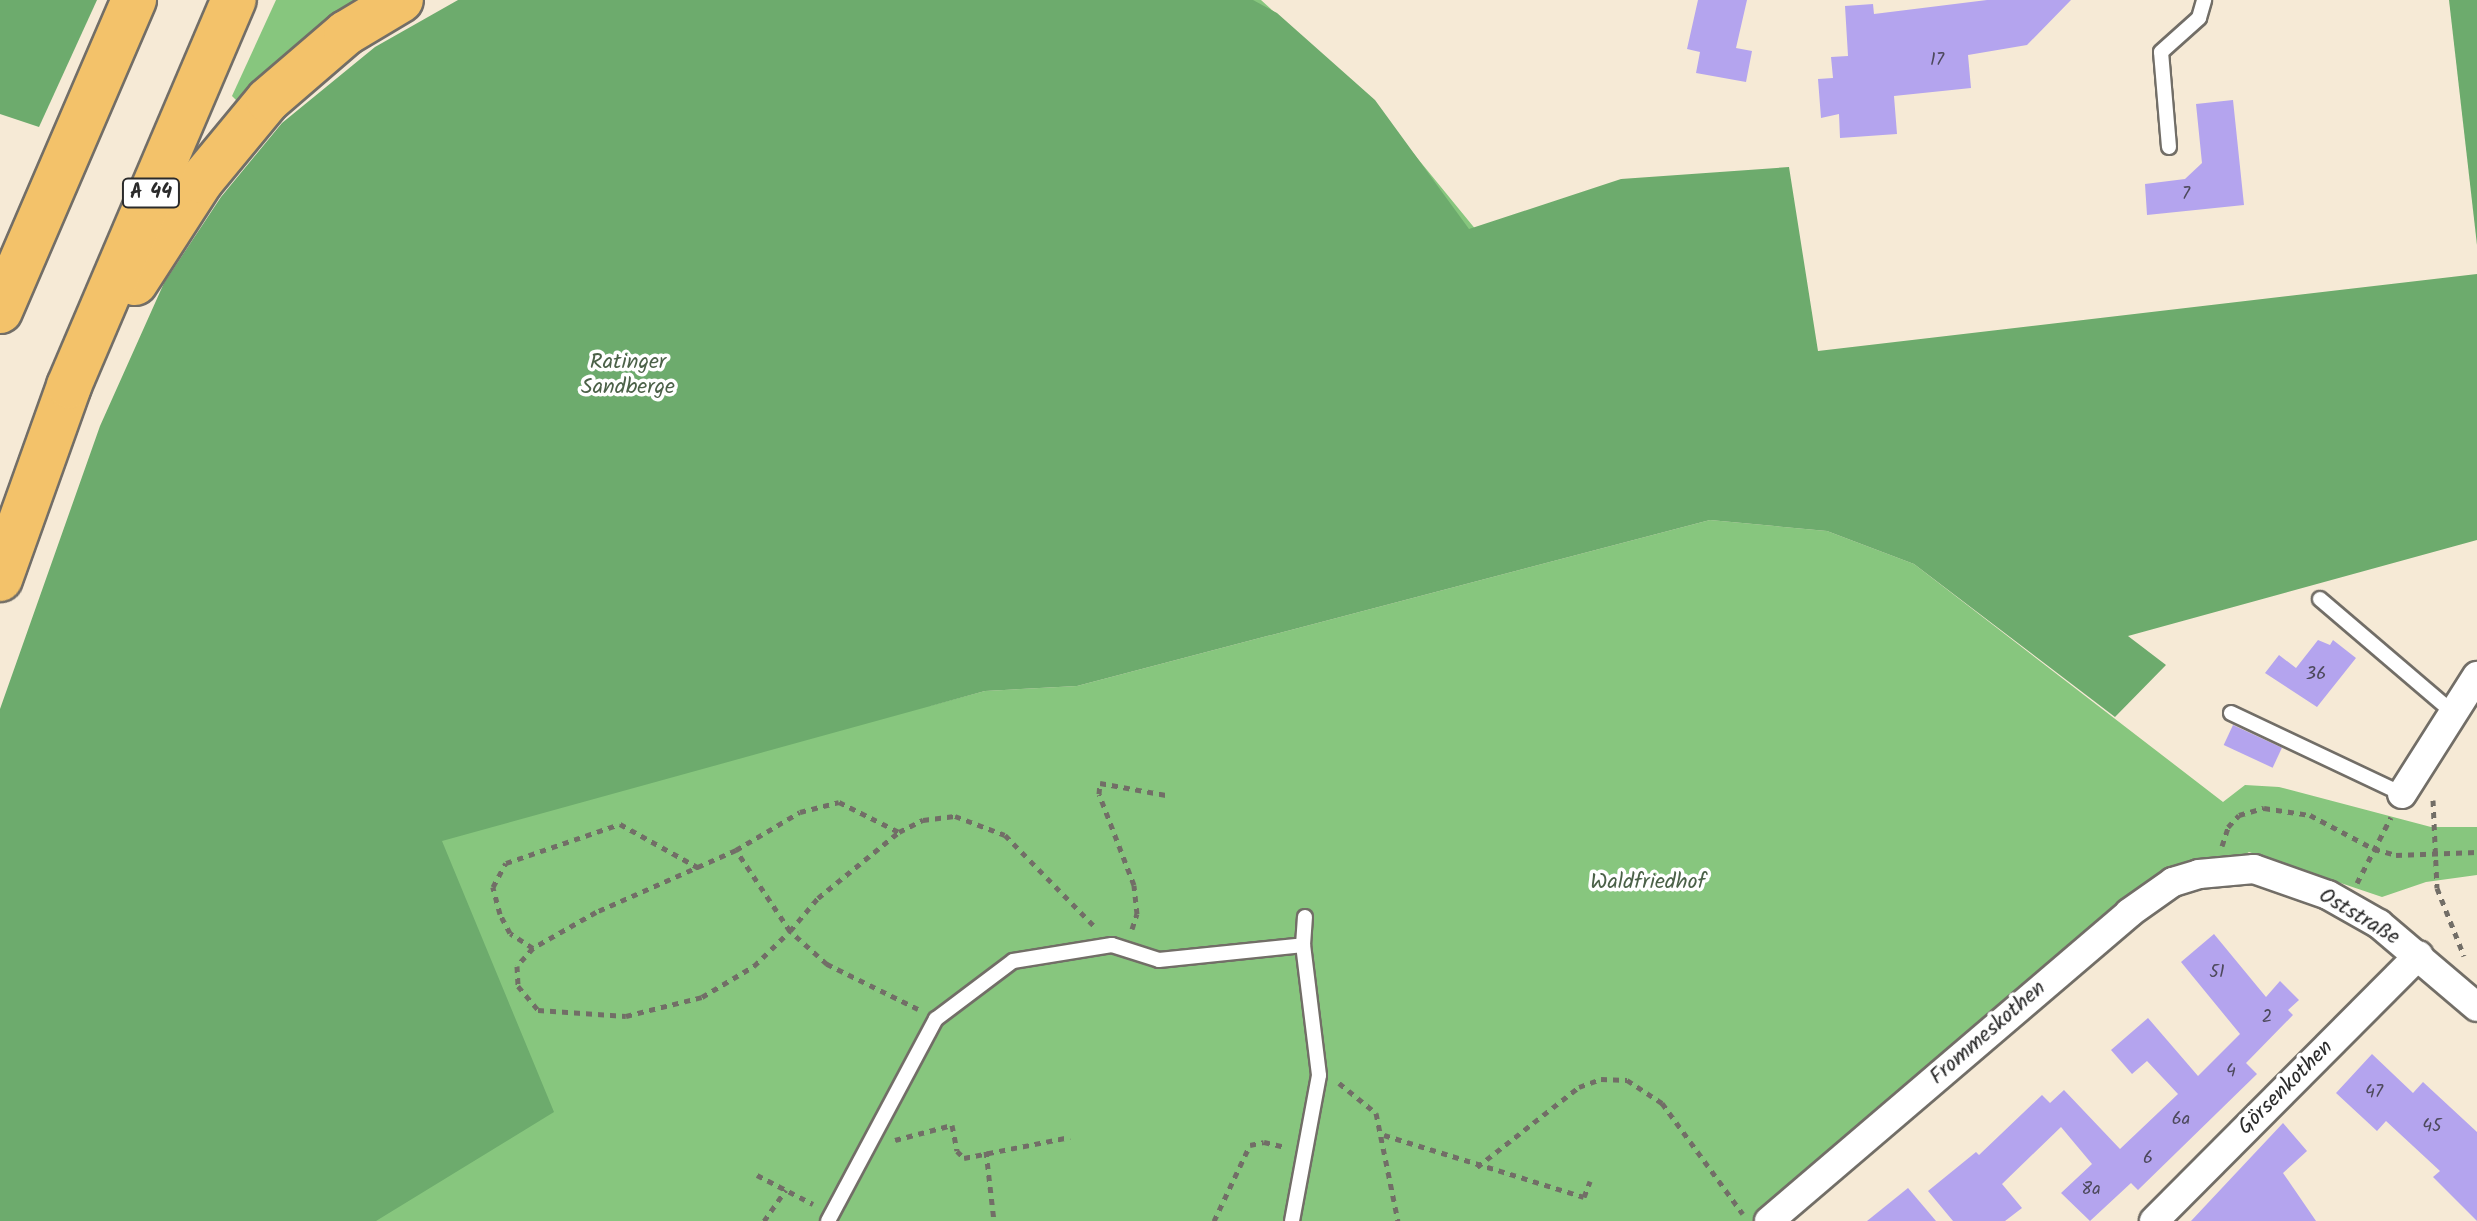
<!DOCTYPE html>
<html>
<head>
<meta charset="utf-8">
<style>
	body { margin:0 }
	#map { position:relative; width:2477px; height:1221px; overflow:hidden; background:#f6ead6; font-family:Kalam,sans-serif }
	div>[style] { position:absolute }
	.green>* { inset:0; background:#87c67e }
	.forest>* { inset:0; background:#6dab6d }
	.building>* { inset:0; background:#b4a4ee; transform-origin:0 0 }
	.path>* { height:5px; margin-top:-2.5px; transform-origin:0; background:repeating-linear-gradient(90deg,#726e67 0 6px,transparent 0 12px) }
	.roads { filter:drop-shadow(2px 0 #726e67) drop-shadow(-2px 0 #726e67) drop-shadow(0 2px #726e67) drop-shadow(0 -2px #726e67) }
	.service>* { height:14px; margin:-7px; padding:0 7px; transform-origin:7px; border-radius:7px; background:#fff }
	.minor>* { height:28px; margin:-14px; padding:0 14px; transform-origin:14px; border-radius:14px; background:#fff }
	.motorway>* { height:44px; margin:-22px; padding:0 22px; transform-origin:22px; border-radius:22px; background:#f3c26a }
	span { translate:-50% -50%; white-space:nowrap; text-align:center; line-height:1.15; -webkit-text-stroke:7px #fff; paint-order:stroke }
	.number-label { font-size:18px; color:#4d495c }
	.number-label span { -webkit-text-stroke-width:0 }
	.shield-label span { padding:2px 6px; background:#fff; border:2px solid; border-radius:6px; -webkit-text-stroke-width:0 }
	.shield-label { font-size:20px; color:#2b2b2b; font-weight:700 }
	.park-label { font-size:22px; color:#4b6148 }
	.street-label { font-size:22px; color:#2b2b2b }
</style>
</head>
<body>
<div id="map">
	<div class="green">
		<div style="clip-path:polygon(276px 0,380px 0,245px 109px,232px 96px)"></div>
		<div style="clip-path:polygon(521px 0,1261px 0,1364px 93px,1558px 330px,917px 670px,929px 706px,985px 691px,1077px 686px,1710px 520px,1827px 531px,1914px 564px,2223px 802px,2245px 785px,2279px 787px,2431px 827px,2477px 827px,2477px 875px,2426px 882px,2382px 897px,2249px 852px,2221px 869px,2199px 874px,1769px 1221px,0 1221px,0 759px)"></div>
	</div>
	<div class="forest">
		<div style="clip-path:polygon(0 0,97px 0,39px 127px,0 114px)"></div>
		<div style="clip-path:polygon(458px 0,1253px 0,1277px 13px,1375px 100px,1469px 229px,1621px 179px,1789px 167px,1818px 351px,2477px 274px,2477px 540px,2128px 636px,2166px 665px,2115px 717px,1914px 564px,1827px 531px,1710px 520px,1077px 686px,985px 691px,442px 841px,554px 1112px,376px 1221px,0 1221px,0 709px,100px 426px,164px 283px,221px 197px,282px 123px,375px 47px)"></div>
		<div style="clip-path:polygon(2449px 0,2477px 0,2477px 245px)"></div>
	</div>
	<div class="building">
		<div style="clip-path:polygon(1698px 0,1747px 0,1736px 48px,1752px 51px,1746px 82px,1696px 73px,1700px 52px,1687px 49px)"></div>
		<div style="clip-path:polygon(1987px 0,2071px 0,2027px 45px,1968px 55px,1971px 88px,1894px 96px,1897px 134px,1840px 138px,1839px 114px,1821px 118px,1818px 79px,1833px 78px,1831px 57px,1848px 56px,1845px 6px,1873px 4px,1874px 14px)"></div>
		<div style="clip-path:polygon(2233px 100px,2244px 205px,2147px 215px,2145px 184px,2185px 179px,2202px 163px,2196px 104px)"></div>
		<div style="clip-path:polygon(2318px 640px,2330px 645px,2333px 640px,2356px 658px,2317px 707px,2265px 673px,2279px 655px,2296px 668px)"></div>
		<div style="left:2233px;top:725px;width:54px;height:22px;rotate:25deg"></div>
		<div style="clip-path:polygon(2214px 934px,2266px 997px,2280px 981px,2299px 1000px,2288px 1010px,2293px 1015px,2246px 1063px,2257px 1074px,2138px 1190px,2131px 1183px,2090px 1221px,2061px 1193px,2092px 1164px,2061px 1127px,2002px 1184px,2022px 1208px,2005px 1221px,1953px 1221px,1928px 1191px,1976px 1152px,1979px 1155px,2042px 1095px,2050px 1103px,2064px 1090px,2120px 1149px,2178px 1094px,2147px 1061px,2132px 1074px,2111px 1050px,2148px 1018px,2198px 1076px,2240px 1034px,2181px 962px)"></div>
		<div style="clip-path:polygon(2372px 1054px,2413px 1093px,2423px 1082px,2477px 1132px,2477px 1221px,2433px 1177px,2440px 1171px,2386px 1121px,2377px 1131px,2336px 1093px)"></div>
		<div style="clip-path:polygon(2283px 1123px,2307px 1151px,2283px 1173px,2316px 1221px,2191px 1221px)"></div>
		<div style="clip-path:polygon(1908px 1188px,1936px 1221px,1867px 1221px)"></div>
	</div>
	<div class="path">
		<div style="left:2433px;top:800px;width:88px;rotate:87.4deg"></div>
		<div style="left:2437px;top:888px;width:73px;rotate:68.3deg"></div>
		<div style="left:2222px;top:846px;width:20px;rotate:-72deg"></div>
		<div style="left:2228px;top:827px;width:16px;rotate:-47deg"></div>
		<div style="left:2239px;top:815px;width:26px;rotate:-16deg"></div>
		<div style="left:2264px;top:808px;width:47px;rotate:8.7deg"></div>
		<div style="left:2310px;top:815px;width:72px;rotate:28deg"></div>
		<div style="left:2374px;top:849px;width:23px;rotate:15deg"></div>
		<div style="left:2396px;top:855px;width:81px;rotate:-2.1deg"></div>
		<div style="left:736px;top:850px;width:74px;rotate:-30.7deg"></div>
		<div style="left:800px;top:812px;width:40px;rotate:-14.4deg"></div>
		<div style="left:839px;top:802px;width:67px;rotate:26.6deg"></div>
		<div style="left:2357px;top:883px;width:74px;rotate:-62.7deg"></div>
		<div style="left:1132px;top:929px;width:16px;rotate:-72deg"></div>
		<div style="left:1137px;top:914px;width:29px;rotate:-96deg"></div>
		<div style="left:1134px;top:885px;width:97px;rotate:-111deg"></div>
		<div style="left:1099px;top:794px;width:11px;rotate:-85deg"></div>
		<div style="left:1100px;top:783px;width:67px;rotate:10.3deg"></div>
		<div style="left:533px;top:948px;width:27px;rotate:-147deg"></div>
		<div style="left:510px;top:933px;width:21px;rotate:-118deg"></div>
		<div style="left:500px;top:914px;width:28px;rotate:-105deg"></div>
		<div style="left:493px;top:887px;width:27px;rotate:-62deg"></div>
		<div style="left:506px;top:863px;width:120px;rotate:-18.9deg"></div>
		<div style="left:620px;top:824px;width:93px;rotate:29.1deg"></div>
		<div style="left:918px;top:1009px;width:102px;rotate:-153.7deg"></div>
		<div style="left:827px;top:964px;width:50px;rotate:-138.3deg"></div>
		<div style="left:790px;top:931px;width:97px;rotate:-123.7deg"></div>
		<div style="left:736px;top:850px;width:153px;rotate:156.1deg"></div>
		<div style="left:596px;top:912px;width:73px;rotate:150.3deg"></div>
		<div style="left:533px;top:948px;width:24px;rotate:132deg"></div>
		<div style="left:517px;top:966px;width:20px;rotate:87deg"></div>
		<div style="left:518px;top:986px;width:31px;rotate:50deg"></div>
		<div style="left:538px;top:1010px;width:88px;rotate:3.9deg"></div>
		<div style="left:626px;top:1016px;width:78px;rotate:-14deg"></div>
		<div style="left:702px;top:997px;width:61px;rotate:-30.8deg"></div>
		<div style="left:754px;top:966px;width:50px;rotate:-44.2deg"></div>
		<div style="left:790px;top:931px;width:43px;rotate:-49.7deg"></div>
		<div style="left:818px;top:898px;width:104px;rotate:-39.2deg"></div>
		<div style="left:899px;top:832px;width:27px;rotate:-27deg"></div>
		<div style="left:923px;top:820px;width:32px;rotate:-7deg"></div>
		<div style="left:955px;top:816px;width:53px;rotate:20.8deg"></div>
		<div style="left:1005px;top:835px;width:127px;rotate:45.6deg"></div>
		<div style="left:1339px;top:1083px;width:48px;rotate:39deg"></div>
		<div style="left:1376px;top:1113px;width:110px;rotate:78.5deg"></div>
		<div style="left:1384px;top:1135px;width:209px;rotate:17.2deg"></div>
		<div style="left:1584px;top:1197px;width:17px;rotate:-69deg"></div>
		<div style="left:895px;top:1140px;width:59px;rotate:-14.7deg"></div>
		<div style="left:952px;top:1125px;width:26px;rotate:79deg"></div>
		<div style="left:957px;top:1151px;width:10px;rotate:45deg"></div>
		<div style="left:964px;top:1158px;width:108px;rotate:-11.2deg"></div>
		<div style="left:986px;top:1151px;width:70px;rotate:83.5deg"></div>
		<div style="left:1477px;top:1167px;width:130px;rotate:-38.1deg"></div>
		<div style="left:1579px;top:1087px;width:23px;rotate:-20deg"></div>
		<div style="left:1601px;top:1079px;width:26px;rotate:2deg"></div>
		<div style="left:1627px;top:1080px;width:42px;rotate:33.3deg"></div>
		<div style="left:1662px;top:1103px;width:137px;rotate:53.9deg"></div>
		<div style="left:757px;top:1175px;width:63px;rotate:27.4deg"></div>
		<div style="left:764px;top:1221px;width:38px;rotate:-55deg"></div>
		<div style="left:1214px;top:1221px;width:84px;rotate:-64.7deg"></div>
		<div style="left:1250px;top:1145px;width:14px;rotate:-12deg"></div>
		<div style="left:1264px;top:1142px;width:22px;rotate:13deg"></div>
	</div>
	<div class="roads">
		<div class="service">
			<div style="left:2169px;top:147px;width:95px;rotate:-94.8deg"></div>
			<div style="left:2161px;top:52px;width:51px;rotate:-41.8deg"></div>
			<div style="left:2199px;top:18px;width:19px;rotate:-74deg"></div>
			<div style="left:2320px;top:599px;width:172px;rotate:40.5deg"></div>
			<div style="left:2231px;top:713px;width:189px;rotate:25.3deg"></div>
			<div style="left:828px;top:1221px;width:229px;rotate:-61.9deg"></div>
			<div style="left:936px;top:1019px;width:96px;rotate:-37deg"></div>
			<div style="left:1013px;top:961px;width:100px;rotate:-9.2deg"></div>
			<div style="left:1112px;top:945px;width:49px;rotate:17.7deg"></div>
			<div style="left:1159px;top:960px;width:145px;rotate:-5.9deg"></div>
			<div style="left:1292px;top:1221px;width:148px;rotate:-79.5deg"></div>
			<div style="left:1319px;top:1075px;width:131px;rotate:-97deg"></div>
			<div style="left:1303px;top:945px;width:28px;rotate:-86deg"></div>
		</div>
		<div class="minor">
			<div style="left:2402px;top:794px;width:140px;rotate:-57.6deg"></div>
			<div style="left:1769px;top:1221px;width:474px;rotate:-40.5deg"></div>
			<div style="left:2129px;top:913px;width:54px;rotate:-35.2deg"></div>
			<div style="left:2173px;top:882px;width:27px;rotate:-17deg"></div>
			<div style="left:2199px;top:874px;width:55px;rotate:-5.2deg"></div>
			<div style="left:2254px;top:869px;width:78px;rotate:19.4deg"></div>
			<div style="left:2328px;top:895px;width:59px;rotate:29.6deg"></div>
			<div style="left:2379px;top:924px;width:128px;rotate:40.3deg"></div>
			<div style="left:2154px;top:1221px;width:375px;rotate:-45.1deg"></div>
		</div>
		<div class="motorway">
			<div style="left:135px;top:283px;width:121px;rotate:-57.1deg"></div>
			<div style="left:201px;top:181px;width:105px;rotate:-50.4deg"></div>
			<div style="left:268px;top:100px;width:103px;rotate:-40.7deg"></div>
			<div style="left:346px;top:33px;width:64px;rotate:-31deg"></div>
			<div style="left:0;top:311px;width:339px;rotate:-66.7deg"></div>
			<div style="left:0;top:579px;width:205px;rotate:-70.3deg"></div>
			<div style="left:69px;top:386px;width:420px;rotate:-66.9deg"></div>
		</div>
	</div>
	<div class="number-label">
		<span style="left:1937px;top:61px">17</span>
		<span style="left:2186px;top:195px">7</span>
		<span style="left:2316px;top:675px">36</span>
		<span style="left:2217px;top:973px">51</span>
		<span style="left:2267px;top:1018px">2</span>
		<span style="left:2231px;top:1072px">4</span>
		<span style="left:2374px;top:1093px">47</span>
		<span style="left:2181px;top:1120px">6a</span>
		<span style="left:2432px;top:1127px">45</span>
		<span style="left:2148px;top:1159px">6</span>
		<span style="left:2091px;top:1190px">8a</span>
	</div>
	<div class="shield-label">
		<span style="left:151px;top:193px">A 44</span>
	</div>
	<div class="park-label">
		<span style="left:628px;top:375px">Ratinger<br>Sandberge</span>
		<span style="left:1648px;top:883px">Waldfriedhof</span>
	</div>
	<div class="street-label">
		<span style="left:2359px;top:917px;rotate:31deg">Oststraße</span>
		<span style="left:1988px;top:1033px;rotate:-41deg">Frommeskothen</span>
		<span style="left:2286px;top:1088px;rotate:-45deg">Görsenkothen</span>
	</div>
</div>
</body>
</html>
